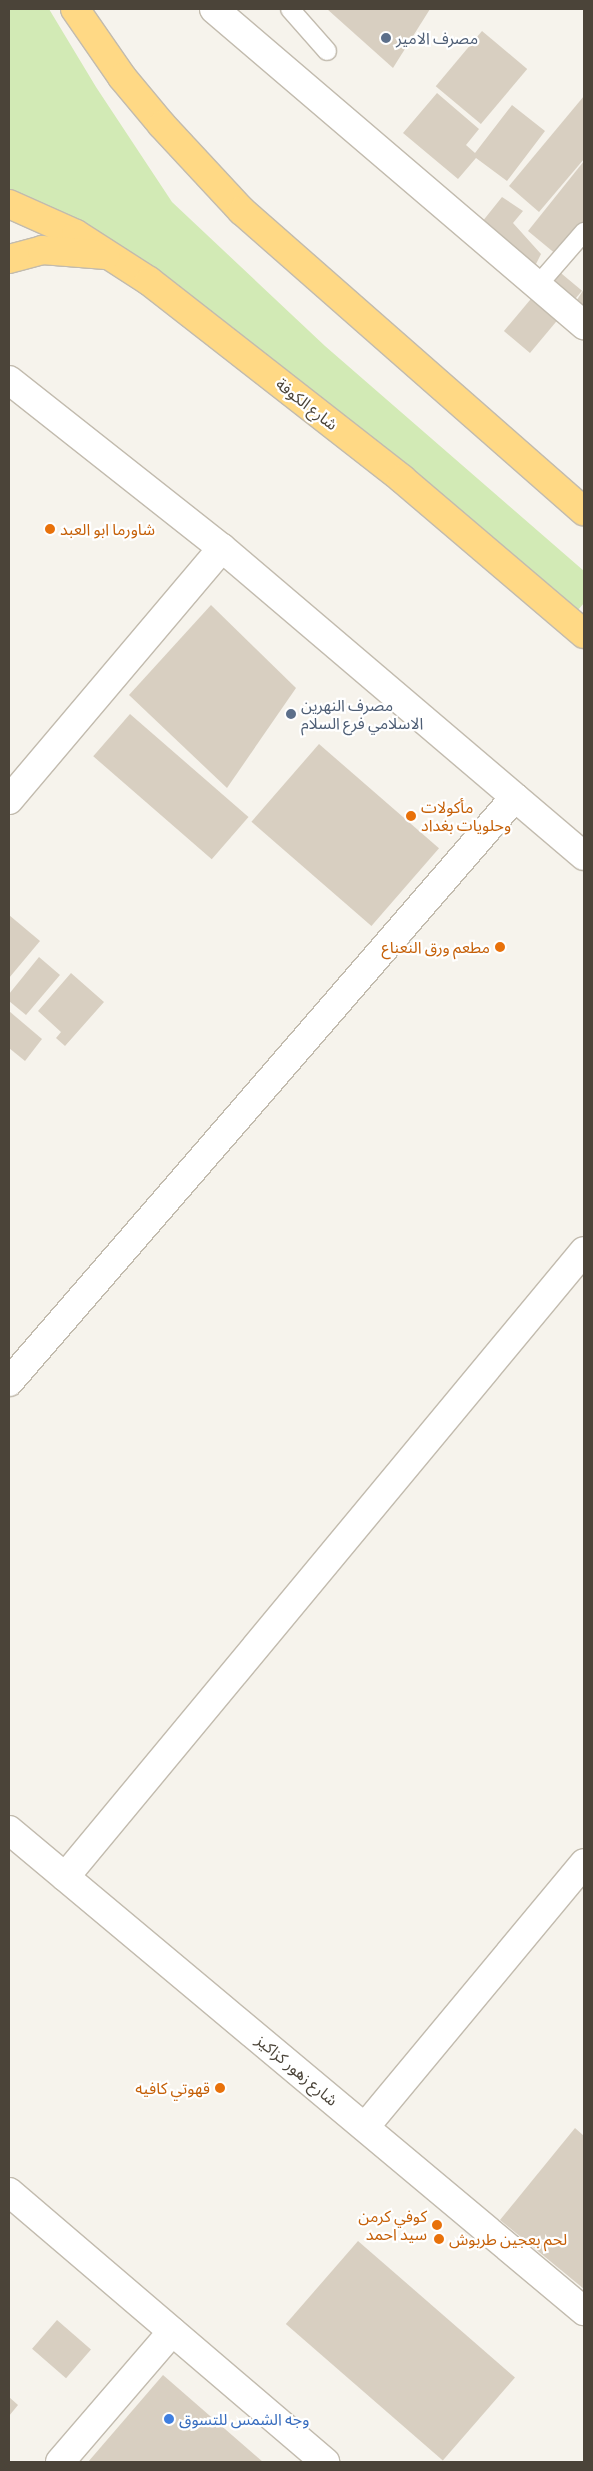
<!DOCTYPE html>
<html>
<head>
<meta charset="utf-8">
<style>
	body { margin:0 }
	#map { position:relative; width:593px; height:2471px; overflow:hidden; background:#f6f3ec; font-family:Barlow,"Noto Sans Arabic",sans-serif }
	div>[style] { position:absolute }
	.green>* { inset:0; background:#d2eab5 }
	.building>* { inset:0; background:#d8cfc1; transform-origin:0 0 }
	.roads { filter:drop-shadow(1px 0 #c2bbae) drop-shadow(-1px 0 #c2bbae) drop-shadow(0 1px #c2bbae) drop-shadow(0 -1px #c2bbae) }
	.service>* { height:18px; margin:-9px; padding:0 9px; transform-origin:9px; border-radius:9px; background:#fff }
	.minor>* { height:28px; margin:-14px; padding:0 14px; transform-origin:14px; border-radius:14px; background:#fff }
	.tertiary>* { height:28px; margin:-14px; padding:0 14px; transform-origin:14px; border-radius:14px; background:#fff }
	.trunk>* { height:28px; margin:-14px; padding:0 14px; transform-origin:14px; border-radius:14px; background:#ffd985 }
	.dots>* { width:14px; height:14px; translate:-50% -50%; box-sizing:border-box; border:2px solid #fff; border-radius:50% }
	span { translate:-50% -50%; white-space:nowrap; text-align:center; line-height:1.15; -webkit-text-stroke:4.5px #fff; paint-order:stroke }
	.service-label { font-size:16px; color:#4e5e75 }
	.left { translate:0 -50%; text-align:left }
	.street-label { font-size:16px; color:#4b4439 }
	.food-label { font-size:16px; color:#c56008 }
	.right { translate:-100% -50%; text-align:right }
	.shop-label { font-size:16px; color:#366cbe }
	.frame { position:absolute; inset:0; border:10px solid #4b4439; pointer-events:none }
</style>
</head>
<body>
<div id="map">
	<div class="green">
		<div style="clip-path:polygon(9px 9px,49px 9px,96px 87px,172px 202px,325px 346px,584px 571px,584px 603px,578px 610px,127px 267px,9px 201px)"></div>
	</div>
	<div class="building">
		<div style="clip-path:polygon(327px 9px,430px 9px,393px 68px)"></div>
		<div style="left:482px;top:31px;width:59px;height:72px;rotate:40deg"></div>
		<div style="clip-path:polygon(437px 93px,479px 129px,466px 145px,475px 153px,512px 105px,545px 131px,507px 181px,476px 158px,458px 179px,403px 133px)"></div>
		<div style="clip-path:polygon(584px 96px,584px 159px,539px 212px,509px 186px)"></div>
		<div style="clip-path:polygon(584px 161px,584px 222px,557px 255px,528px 231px)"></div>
		<div style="clip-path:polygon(502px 197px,523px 211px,513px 223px,541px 254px,532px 272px,482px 222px)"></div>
		<div style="left:556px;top:269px;width:34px;height:81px;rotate:40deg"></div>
		<div style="clip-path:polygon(584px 289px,584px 315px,573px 306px)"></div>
		<div style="clip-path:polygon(211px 605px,296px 688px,227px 788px,129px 695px)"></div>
		<div style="left:130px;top:714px;width:157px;height:56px;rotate:41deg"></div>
		<div style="left:319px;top:744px;width:159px;height:103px;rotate:41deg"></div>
		<div style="clip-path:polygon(9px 915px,40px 941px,9px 978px)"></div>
		<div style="clip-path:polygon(39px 957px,60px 975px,26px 1015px,9px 1001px,9px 994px)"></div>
		<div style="clip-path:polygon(71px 973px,104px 1002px,65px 1046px,56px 1038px,61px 1032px,38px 1011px)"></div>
		<div style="clip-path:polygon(9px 1011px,42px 1039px,25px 1061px,9px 1048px)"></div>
		<div style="clip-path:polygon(575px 2128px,584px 2136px,584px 2289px,500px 2220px)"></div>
		<div style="left:358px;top:2241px;width:208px;height:110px;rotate:41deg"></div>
		<div style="left:57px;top:2320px;width:45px;height:38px;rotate:41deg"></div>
		<div style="clip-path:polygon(163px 2375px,263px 2462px,88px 2462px)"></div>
		<div style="clip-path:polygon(9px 2397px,18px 2405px,9px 2416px)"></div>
	</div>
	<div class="roads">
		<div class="service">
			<div style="left:290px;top:9px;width:56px;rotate:48.6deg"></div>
			<div style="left:537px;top:286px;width:72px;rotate:-49deg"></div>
		</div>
		<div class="minor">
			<div style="left:214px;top:9px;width:487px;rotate:40.5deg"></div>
			<div style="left:9px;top:800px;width:330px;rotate:-49.8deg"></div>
			<div style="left:9px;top:1382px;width:773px;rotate:-49.14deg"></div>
			<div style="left:9px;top:1830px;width:750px;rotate:39.91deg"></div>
			<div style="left:65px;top:1877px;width:813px;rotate:-50.34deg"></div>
			<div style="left:365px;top:2127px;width:343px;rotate:-50.3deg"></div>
			<div style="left:9px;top:2192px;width:416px;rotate:40.5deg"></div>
			<div style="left:60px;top:2462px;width:172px;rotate:-49.3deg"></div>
		</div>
		<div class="tertiary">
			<div style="left:9px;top:380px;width:271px;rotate:38.3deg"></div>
			<div style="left:222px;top:548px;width:475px;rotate:40.4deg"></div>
		</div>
		<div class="trunk">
			<div style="left:75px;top:9px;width:83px;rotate:55.3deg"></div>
			<div style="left:122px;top:77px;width:62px;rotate:50.2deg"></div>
			<div style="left:162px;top:125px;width:117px;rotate:47.1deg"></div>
			<div style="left:242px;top:211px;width:455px;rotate:41.3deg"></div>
			<div style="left:9px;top:204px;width:73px;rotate:24.1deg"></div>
			<div style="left:76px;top:234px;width:87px;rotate:32.8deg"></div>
			<div style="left:149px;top:281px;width:321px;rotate:38deg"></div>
			<div style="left:402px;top:479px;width:239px;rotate:40.4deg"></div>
			<div style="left:9px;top:259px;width:34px;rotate:-15deg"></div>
			<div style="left:42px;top:250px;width:64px;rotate:4.5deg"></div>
		</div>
	</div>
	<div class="dots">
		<div style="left:386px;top:38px;background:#5c6f8a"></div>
		<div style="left:50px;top:529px;background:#e8710a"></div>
		<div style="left:291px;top:714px;background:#5c6f8a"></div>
		<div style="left:411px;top:816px;background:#e8710a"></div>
		<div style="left:500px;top:947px;background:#e8710a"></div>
		<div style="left:220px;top:2088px;background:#e8710a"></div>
		<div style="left:437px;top:2225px;background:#e8710a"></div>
		<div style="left:439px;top:2239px;background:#e8710a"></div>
		<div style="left:169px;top:2419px;background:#3f7fe0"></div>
	</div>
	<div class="service-label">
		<span class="left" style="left:396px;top:38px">مصرف الامير</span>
		<span class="left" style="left:301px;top:714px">مصرف النهرين<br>الاسلامي فرع السلام</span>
	</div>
	<div class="street-label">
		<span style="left:307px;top:404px;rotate:38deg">شارع الكوفة</span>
		<span style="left:297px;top:2070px;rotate:40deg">شارع زهور كزاكيز</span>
	</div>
	<div class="food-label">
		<span class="left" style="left:60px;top:529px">شاورما ابو العبد</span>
		<span class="left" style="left:421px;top:816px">مأكولات<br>وحلويات بغداد</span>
		<span class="right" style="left:490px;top:947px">مطعم ورق النعناع</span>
		<span class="right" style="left:210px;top:2088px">قهوتي كافيه</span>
		<span class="right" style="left:427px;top:2225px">كوفي كرمن<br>سيد احمد</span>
		<span class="left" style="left:449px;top:2239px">لحم بعجين طربوش</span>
	</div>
	<div class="shop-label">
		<span class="left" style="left:179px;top:2419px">وجه الشمس للتسوق</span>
	</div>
	<div class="frame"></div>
</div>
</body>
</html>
